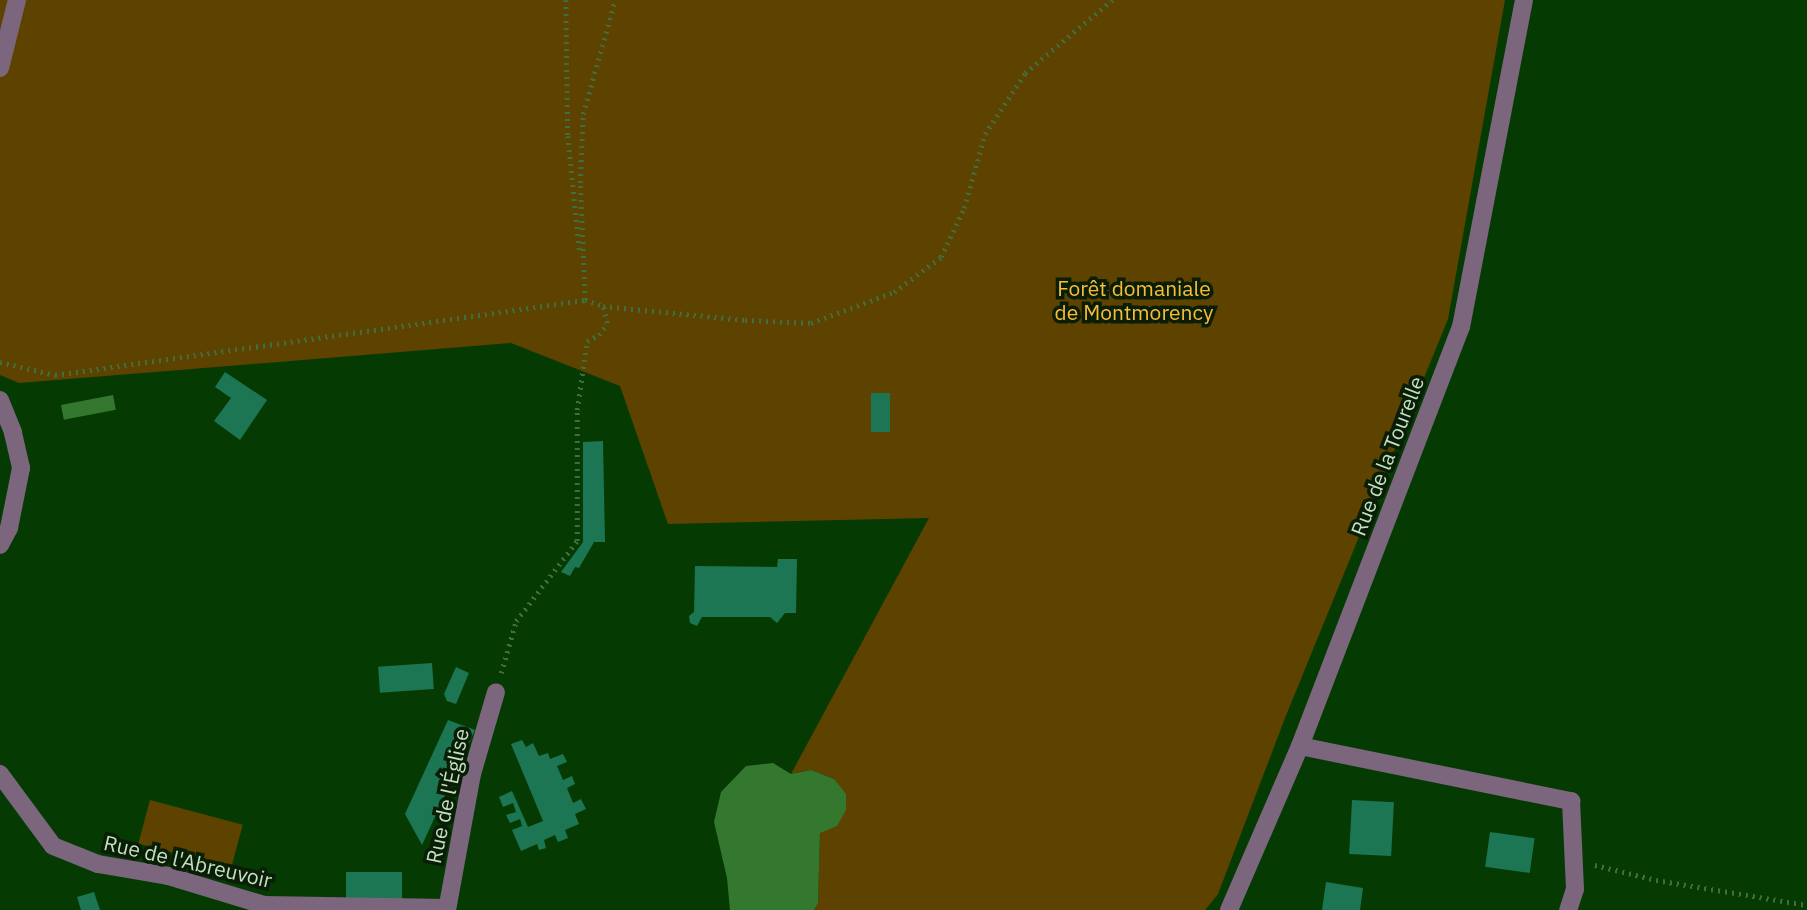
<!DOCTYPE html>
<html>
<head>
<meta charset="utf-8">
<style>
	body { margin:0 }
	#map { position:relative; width:1807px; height:910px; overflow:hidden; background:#053b03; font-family:"IBM Plex Sans",sans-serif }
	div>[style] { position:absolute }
	.green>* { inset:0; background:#5e4300; transform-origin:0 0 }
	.water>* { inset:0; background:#34772f; transform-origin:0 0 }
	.building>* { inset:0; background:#1c7653; transform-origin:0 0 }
	.path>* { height:4.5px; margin-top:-2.25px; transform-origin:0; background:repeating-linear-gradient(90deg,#406e3e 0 2px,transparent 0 7px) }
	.minor>* { height:18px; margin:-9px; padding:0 9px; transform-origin:9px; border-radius:9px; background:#7b667e }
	span { translate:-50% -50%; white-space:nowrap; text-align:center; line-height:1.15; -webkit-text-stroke:7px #091d07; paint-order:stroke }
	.park-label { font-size:21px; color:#f9bd37 }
	.street-label { font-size:21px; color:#c4dfc1 }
</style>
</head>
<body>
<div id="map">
	<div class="green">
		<div style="clip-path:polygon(0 0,1505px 0,1448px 319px,1285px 718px,1218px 894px,1205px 910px,814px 910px,818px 903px,820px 833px,834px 779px,811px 770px,791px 774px,929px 518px,668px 524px,620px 386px,511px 343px,19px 383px,0 375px)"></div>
		<div style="left:150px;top:800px;width:96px;height:45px;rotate:15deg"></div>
	</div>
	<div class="water">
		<div style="left:113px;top:395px;width:15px;height:53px;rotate:79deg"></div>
		<div style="clip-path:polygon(773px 763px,791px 774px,811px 770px,834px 779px,846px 794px,846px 810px,837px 826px,820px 833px,818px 903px,814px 910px,730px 910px,727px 878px,714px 822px,721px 792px,746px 766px)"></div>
	</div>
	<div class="building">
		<div style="clip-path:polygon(225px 372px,267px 400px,240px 440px,214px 421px,231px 398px,215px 387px)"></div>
		<div style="left:871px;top:393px;width:19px;height:39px"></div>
		<div style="clip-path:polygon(603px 441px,605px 542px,594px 542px,579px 568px,575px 567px,570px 576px,561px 572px,583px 542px,583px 442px)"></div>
		<div style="clip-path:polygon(778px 559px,797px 559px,796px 613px,785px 613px,777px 623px,770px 617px,702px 617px,697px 626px,690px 623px,689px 616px,694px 612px,695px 566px,777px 567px)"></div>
		<div style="left:432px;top:663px;width:26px;height:54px;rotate:86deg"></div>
		<div style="clip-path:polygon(456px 667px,469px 673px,456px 704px,447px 701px,444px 694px)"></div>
		<div style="clip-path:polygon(448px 720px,475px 730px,422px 845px,405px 814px)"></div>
		<div style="clip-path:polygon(522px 740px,526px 747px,533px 743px,539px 756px,548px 753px,550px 759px,563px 754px,567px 762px,557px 766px,563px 780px,572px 776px,575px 784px,567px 788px,573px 803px,581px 799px,586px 809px,575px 814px,579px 824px,565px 830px,568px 838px,558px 842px,555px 835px,544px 840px,546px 848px,539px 850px,537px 844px,521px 851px,512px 830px,522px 826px,520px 819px,510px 823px,506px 815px,516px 812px,513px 803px,503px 807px,499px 797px,512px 791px,528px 827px,543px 821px,511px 744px)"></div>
		<div style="left:1352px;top:800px;width:42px;height:54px;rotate:3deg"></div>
		<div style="left:1490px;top:832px;width:45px;height:35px;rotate:8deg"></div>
		<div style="left:346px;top:872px;width:56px;height:29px"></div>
		<div style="clip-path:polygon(1326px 882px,1363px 888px,1360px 910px,1322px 910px)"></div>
		<div style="clip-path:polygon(94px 892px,100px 910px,81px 910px,77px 897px)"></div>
	</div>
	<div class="path">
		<div style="left:566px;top:0;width:136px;rotate:89.2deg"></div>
		<div style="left:568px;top:136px;width:119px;rotate:84.2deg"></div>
		<div style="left:585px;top:300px;width:117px;rotate:-92.4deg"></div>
		<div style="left:580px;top:183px;width:69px;rotate:-87.5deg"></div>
		<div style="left:583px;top:114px;width:118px;rotate:-74.3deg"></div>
		<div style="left:0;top:362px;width:57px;rotate:13.3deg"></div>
		<div style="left:55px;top:375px;width:535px;rotate:-8.05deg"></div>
		<div style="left:585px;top:300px;width:19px;rotate:18deg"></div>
		<div style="left:603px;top:306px;width:143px;rotate:5.6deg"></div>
		<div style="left:745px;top:320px;width:66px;rotate:2.6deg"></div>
		<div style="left:811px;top:323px;width:89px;rotate:-20.5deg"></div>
		<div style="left:894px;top:292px;width:59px;rotate:-36.7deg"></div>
		<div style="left:941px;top:257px;width:54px;rotate:-64.9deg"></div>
		<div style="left:964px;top:208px;width:77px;rotate:-74.2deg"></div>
		<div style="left:985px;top:134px;width:73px;rotate:-56.7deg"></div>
		<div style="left:1025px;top:73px;width:114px;rotate:-40deg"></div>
		<div style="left:501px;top:673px;width:54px;rotate:-73.9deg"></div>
		<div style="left:516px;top:621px;width:101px;rotate:-52.7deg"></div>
		<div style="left:577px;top:541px;width:131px;rotate:-90deg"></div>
		<div style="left:577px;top:410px;width:70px;rotate:-81.8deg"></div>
		<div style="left:587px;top:341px;width:13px;rotate:-27deg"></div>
		<div style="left:599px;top:335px;width:14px;rotate:-56deg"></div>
		<div style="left:607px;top:323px;width:17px;rotate:-103deg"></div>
		<div style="left:1595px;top:865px;width:63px;rotate:13.8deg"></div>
		<div style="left:1656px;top:880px;width:153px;rotate:9.4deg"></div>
	</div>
	<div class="minor">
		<div style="left:0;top:68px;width:70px;rotate:-76deg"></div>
		<div style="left:0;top:400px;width:35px;rotate:68deg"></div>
		<div style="left:13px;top:433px;width:36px;rotate:77deg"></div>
		<div style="left:21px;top:468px;width:61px;rotate:101.3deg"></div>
		<div style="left:9px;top:528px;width:19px;rotate:118deg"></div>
		<div style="left:1300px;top:746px;width:277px;rotate:11.5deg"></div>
		<div style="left:1571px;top:801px;width:88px;rotate:87.4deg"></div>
		<div style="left:1575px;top:889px;width:22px;rotate:108deg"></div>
		<div style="left:0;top:774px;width:89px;rotate:53.6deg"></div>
		<div style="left:53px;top:846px;width:48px;rotate:21.8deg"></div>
		<div style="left:98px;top:864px;width:71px;rotate:9.7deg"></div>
		<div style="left:168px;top:876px;width:100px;rotate:16.8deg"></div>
		<div style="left:264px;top:905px;width:183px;rotate:0.9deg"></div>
		<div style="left:447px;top:910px;width:138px;rotate:-79.6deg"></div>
		<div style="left:472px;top:774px;width:85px;rotate:-73.7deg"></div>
		<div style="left:1229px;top:910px;width:179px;rotate:-66.6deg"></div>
		<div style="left:1300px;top:746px;width:449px;rotate:-69deg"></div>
		<div style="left:1461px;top:327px;width:333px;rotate:-79.1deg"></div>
	</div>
	<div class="park-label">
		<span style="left:1134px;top:300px">Forêt domaniale<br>de Montmorency</span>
	</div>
	<div class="street-label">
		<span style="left:1387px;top:456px;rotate:-69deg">Rue de la Tourelle</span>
		<span style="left:447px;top:796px;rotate:-78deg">Rue de l'Église</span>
		<span style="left:188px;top:861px;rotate:13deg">Rue de l'Abreuvoir</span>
	</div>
</div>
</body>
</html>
